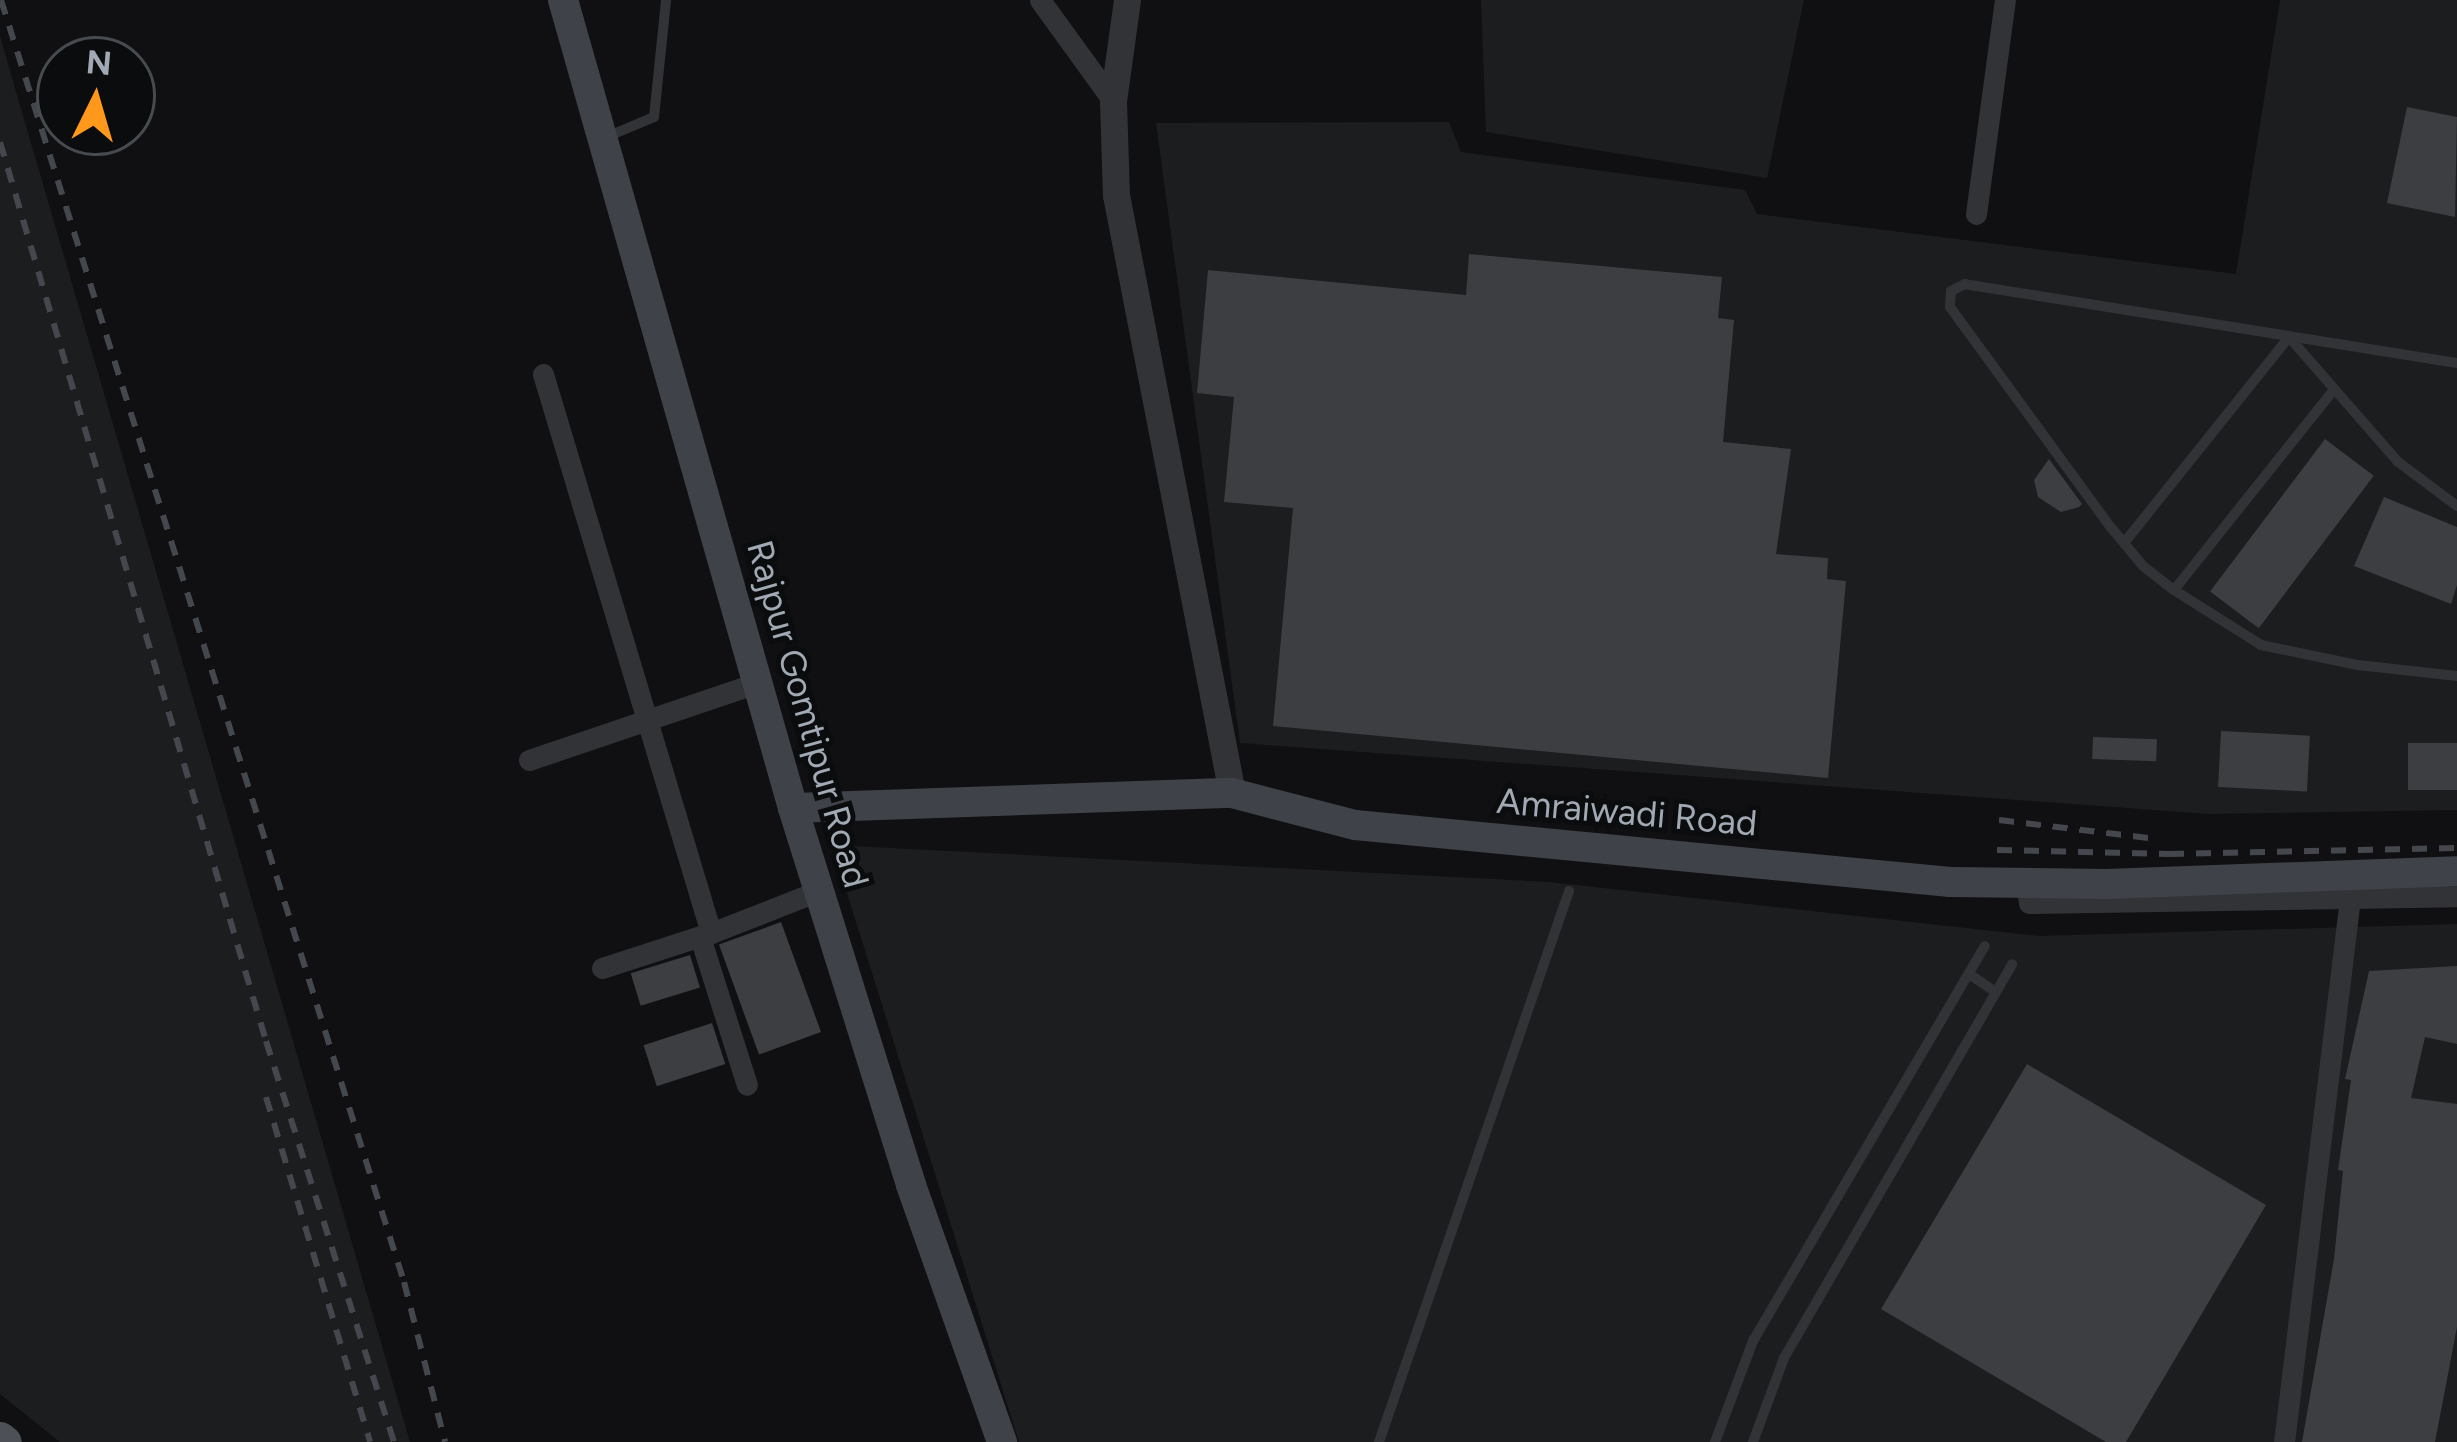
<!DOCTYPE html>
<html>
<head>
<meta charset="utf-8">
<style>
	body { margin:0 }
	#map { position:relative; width:2457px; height:1442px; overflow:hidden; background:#101012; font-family:Figtree,sans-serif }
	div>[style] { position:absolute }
	.built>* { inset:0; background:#1c1d1f }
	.building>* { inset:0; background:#3c3e42; transform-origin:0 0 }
	.service>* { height:10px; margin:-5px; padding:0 5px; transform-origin:5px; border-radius:5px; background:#313337 }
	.minor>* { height:21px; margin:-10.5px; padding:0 10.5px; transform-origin:10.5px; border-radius:10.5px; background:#313337 }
	.tertiary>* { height:27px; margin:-13.5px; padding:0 13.5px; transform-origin:13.5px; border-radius:13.5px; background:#313337 }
	.secondary>* { height:30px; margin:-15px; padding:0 15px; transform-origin:15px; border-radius:15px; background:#3f4248 }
	.primary>* { height:33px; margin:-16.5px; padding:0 16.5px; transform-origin:16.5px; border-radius:16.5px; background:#4d5057 }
	.rail>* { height:6px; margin-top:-3px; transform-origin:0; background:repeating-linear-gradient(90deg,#44474d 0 15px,transparent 0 27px) }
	span { translate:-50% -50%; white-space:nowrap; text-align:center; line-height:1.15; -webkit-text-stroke:10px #0b0c0d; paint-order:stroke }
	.street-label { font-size:36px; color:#a0a9b4 }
	.north { position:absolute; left:36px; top:36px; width:120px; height:120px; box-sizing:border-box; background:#0b0c0d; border:3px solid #474b50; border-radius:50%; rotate:5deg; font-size:33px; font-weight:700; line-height:48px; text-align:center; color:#a0a9b4 }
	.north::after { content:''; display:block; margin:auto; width:42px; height:54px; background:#ff981b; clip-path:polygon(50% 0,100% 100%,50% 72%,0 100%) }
</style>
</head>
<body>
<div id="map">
	<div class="built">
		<div style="clip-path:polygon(1481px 0,1804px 0,1767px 178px,1486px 132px)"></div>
		<div style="clip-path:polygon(2280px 0,2457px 0,2457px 810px,2209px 814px,1240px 743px,1156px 123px,1449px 122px,1461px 152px,1745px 190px,1757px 214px,2236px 274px)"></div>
		<div style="clip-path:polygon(0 36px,19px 102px,410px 1442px,60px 1442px,0 1394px)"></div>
		<div style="clip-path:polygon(832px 845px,1549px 882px,2039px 936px,2457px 924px,2457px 1442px,1019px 1442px)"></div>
	</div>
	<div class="building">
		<div style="clip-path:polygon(2407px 107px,2457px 117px,2455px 217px,2387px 203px)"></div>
		<div style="clip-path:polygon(1469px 254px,1722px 277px,1718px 318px,1734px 320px,1723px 442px,1791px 449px,1776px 554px,1828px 558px,1827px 579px,1846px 581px,1828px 778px,1273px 726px,1293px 508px,1224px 502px,1234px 397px,1197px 393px,1208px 270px,1466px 295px)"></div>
		<div style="left:2325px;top:439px;width:61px;height:191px;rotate:37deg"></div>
		<div style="clip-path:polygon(2049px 459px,2082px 504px,2079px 507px,2061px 512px,2038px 497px,2034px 480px)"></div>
		<div style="clip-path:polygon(2384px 497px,2457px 527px,2457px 585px,2451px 604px,2354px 566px)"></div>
		<div style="left:2221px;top:731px;width:89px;height:56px;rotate:3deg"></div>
		<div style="left:2093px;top:737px;width:64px;height:22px;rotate:2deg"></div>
		<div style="left:2408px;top:743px;width:49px;height:47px"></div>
		<div style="left:781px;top:922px;width:117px;height:66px;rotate:70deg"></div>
		<div style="left:690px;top:955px;width:34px;height:62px;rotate:73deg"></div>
		<div style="clip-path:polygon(2457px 966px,2457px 1044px,2425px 1037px,2411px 1098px,2457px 1104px,2457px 1327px,2435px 1442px,2302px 1442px,2334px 1259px,2343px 1171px,2338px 1170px,2351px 1080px,2345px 1079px,2369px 971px)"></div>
		<div style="left:712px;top:1023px;width:43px;height:72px;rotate:72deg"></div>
		<div style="clip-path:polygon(2027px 1064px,2266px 1205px,2126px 1442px,2106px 1442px,1881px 1309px)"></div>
	</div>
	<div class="service">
		<div style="left:604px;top:138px;width:54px;rotate:-22.8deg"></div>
		<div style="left:654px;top:117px;width:118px;rotate:-84.1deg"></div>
		<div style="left:2457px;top:363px;width:498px;rotate:-170.9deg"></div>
		<div style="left:1965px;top:284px;width:16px;rotate:153deg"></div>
		<div style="left:1951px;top:291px;width:16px;rotate:94deg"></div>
		<div style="left:1950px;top:307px;width:270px;rotate:53.9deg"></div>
		<div style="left:2109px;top:525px;width:53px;rotate:50.3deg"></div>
		<div style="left:2143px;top:566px;width:39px;rotate:38deg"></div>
		<div style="left:2174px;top:590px;width:103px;rotate:32.3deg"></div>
		<div style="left:2261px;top:645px;width:99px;rotate:11.7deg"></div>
		<div style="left:2358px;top:665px;width:100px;rotate:6.3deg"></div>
		<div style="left:2124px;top:543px;width:264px;rotate:-51.3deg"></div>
		<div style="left:2289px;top:337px;width:164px;rotate:48.9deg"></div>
		<div style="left:2397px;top:461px;width:75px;rotate:36.9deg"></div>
		<div style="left:2174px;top:590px;width:255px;rotate:-51.4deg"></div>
		<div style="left:1969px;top:974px;width:32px;rotate:34deg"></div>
		<div style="left:1379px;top:1442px;width:583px;rotate:-70.97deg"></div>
		<div style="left:1715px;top:1442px;width:108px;rotate:-69.4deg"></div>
		<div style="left:1753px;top:1341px;width:458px;rotate:-59.6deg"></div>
		<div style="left:1753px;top:1442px;width:90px;rotate:-69.7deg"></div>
		<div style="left:1784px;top:1358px;width:455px;rotate:-59.9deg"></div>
	</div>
	<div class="minor">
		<div style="left:1040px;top:0;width:125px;rotate:54.1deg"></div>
		<div style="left:1976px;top:214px;width:216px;rotate:-82.3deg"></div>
		<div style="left:543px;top:374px;width:584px;rotate:73.27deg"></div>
		<div style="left:711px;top:933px;width:115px;rotate:-21.4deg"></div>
		<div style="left:529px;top:760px;width:241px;rotate:-18.7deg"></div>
		<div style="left:2026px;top:883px;width:20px;rotate:81deg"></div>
		<div style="left:2029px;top:903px;width:428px;rotate:-0.9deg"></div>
		<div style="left:700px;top:937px;width:155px;rotate:72.4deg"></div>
		<div style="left:602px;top:968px;width:114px;rotate:-18deg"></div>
		<div style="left:2284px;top:1442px;width:548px;rotate:-83.08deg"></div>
	</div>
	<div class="tertiary">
		<div style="left:1127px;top:0;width:102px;rotate:97.9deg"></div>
		<div style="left:1113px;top:101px;width:94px;rotate:88.2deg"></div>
		<div style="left:1116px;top:195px;width:609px;rotate:79.02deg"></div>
	</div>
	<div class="secondary">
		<div style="left:563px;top:0;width:840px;rotate:74.11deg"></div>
		<div style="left:793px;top:808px;width:395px;rotate:72.6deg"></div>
		<div style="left:911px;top:1185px;width:273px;rotate:70.5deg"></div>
		<div style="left:793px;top:808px;width:439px;rotate:-2deg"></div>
		<div style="left:1232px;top:793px;width:127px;rotate:14.6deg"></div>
		<div style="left:1355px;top:825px;width:598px;rotate:5.47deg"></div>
		<div style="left:1950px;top:882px;width:157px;rotate:0.7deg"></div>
		<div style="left:2107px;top:884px;width:350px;rotate:-2.1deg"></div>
	</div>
	<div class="primary">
		<div style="left:0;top:1438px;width:6px;rotate:39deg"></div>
	</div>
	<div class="rail">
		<div style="left:1px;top:0;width:1344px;rotate:72.55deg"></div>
		<div style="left:404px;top:1282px;width:165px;rotate:75.6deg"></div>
		<div style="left:0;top:142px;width:938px;rotate:73.52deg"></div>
		<div style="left:266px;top:1041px;width:421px;rotate:72.3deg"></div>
		<div style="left:1999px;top:820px;width:159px;rotate:6.9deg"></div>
		<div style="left:1997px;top:850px;width:172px;rotate:1.3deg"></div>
		<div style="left:2169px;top:854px;width:288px;rotate:-1.2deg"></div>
		<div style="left:266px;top:1097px;width:360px;rotate:73.2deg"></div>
	</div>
	<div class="street-label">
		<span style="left:808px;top:714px;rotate:74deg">Rajpur Gomtipur Road</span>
		<span style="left:1627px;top:812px;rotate:5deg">Amraiwadi Road</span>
	</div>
	<div class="north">N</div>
</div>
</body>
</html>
